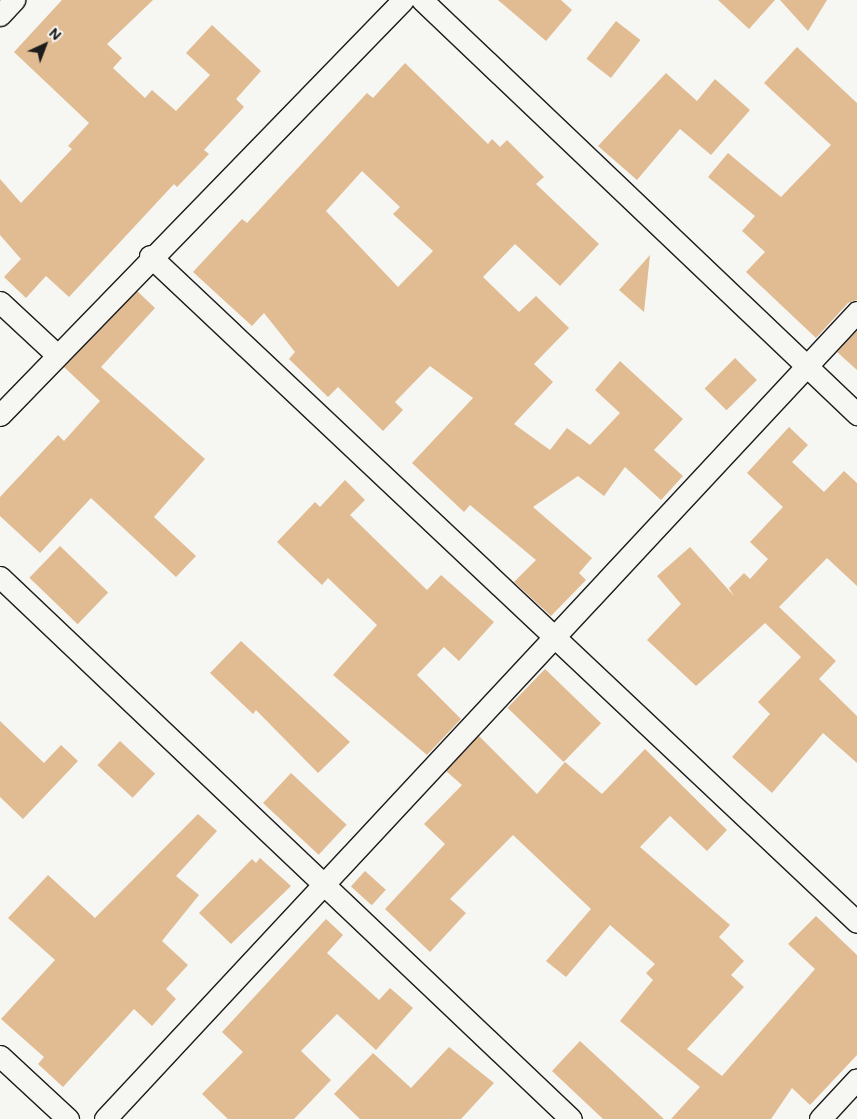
<!DOCTYPE html>
<html>
<head>
<meta charset="utf-8">
<style>
	body { margin:0 }
	#map { position:relative; width:857px; height:1119px; overflow:hidden; background:#f6f6f2; font-family:Mali,sans-serif }
	div>[style] { position:absolute }
	.building>* { inset:0; background:#e1bc92; transform-origin:0 0 }
	.roads { filter:drop-shadow(1px 0 #1c1c1c) drop-shadow(-1px 0 #1c1c1c) drop-shadow(0 1px #1c1c1c) drop-shadow(0 -1px #1c1c1c) }
	.minor>* { height:21px; margin:-10.5px; padding:0 10.5px; transform-origin:10.5px; border-radius:10.5px; background:#f6f6f2 }
	span { translate:-50% -50%; white-space:nowrap; text-align:center; line-height:1.15; -webkit-text-stroke:4px #f6f6f2; paint-order:stroke }
	.north { position:absolute; left:20px; top:20px; width:50px; height:50px; -webkit-text-stroke:4px #f6f6f2; paint-order:stroke; rotate:43deg; font-size:14px; font-weight:700; line-height:20px; text-align:center; color:#1c1c1c }
	.north::after { content:''; display:block; margin:auto; width:18px; height:22px; background:#1c1c1c; clip-path:polygon(50% 0,100% 100%,50% 72%,0 100%) }
</style>
</head>
<body>
<div id="map">
	<div class="building">
		<div style="clip-path:polygon(62px 0,153px 0,107px 44px,122px 58px,113px 68px,145px 98px,152px 90px,176px 111px,210px 75px,186px 53px,212px 25px,261px 71px,236px 99px,244px 107px,204px 150px,209px 154px,177px 187px,174px 184px,69px 297px,46px 276px,26px 298px,4px 277px,21px 259px,0 235px,0 179px,21px 203px,72px 149px,68px 146px,89px 123px,14px 52px)"></div>
		<div style="clip-path:polygon(498px 0,561px 0,572px 10px,546px 41px)"></div>
		<div style="clip-path:polygon(718px 0,775px 0,749px 29px)"></div>
		<div style="clip-path:polygon(780px 0,827px 0,808px 31px)"></div>
		<div style="left:616px;top:21px;width:31px;height:48px;rotate:38deg"></div>
		<div style="clip-path:polygon(797px 47px,857px 103px,857px 300px,848px 303px,816px 338px,746px 272px,765px 252px,742px 231px,755px 216px,708px 177px,728px 153px,781px 197px,831px 145px,764px 83px)"></div>
		<div style="clip-path:polygon(evenodd,405px 63px,488px 144px,492px 139px,500px 147px,507px 140px,544px 177px,536px 184px,599px 244px,560px 286px,515px 244px,483px 277px,519px 312px,536px 296px,569px 328px,534px 364px,553px 382px,514px 424px,550px 450px,567px 428px,590px 445px,620px 413px,595px 390px,620px 361px,683px 419px,654px 450px,683px 476px,661px 500px,625px 467px,604px 496px,578px 476px,533px 507px,592px 558px,579px 573px,586px 580px,551px 616px,514px 582px,536px 560px,470px 505px,464px 512px,412px 463px,473px 398px,430px 366px,395px 402px,403px 410px,383px 431px,338px 387px,328px 397px,289px 359px,295px 352px,264px 313px,252px 326px,193px 272px,242px 219px,247px 223px,367px 93px,373px 98px,405px 63px,362px 171px,400px 207px,393px 214px,433px 251px,398px 287px,326px 211px,362px 171px)"></div>
		<div style="clip-path:polygon(666px 73px,697px 101px,715px 79px,750px 110px,711px 155px,680px 129px,637px 180px,598px 146px)"></div>
		<div style="clip-path:polygon(650px 255px,644px 312px,619px 290px)"></div>
		<div style="clip-path:polygon(137px 291px,155px 308px,101px 367px,205px 459px,154px 517px,196px 556px,176px 577px,91px 498px,40px 553px,0 516px,0 497px,58px 435px,64px 441px,100px 401px,64px 367px)"></div>
		<div style="clip-path:polygon(857px 330px,857px 370px,837px 352px)"></div>
		<div style="left:735px;top:358px;width:31px;height:43px;rotate:45deg"></div>
		<div style="clip-path:polygon(789px 427px,808px 445px,792px 462px,824px 492px,844px 471px,857px 483px,857px 586px,827px 558px,779px 607px,836px 661px,819px 679px,857px 716px,857px 763px,823px 733px,772px 793px,732px 757px,770px 714px,758px 702px,801px 657px,765px 623px,696px 686px,647px 640px,681px 604px,657px 576px,690px 547px,734px 596px,729px 588px,744px 573px,750px 579px,768px 559px,750px 542px,783px 507px,747px 473px)"></div>
		<div style="clip-path:polygon(345px 480px,365px 500px,350px 515px,427px 590px,441px 575px,494px 622px,459px 661px,444px 647px,417px 675px,461px 719px,427px 755px,333px 675px,377px 625px,328px 578px,322px 585px,277px 542px,315px 502px,320px 507px)"></div>
		<div style="left:60px;top:546px;width:67px;height:44px;rotate:44deg"></div>
		<div style="clip-path:polygon(241px 641px,350px 742px,318px 773px,256px 710px,253px 714px,210px 673px)"></div>
		<div style="left:545px;top:669px;width:78px;height:54px;rotate:44deg"></div>
		<div style="clip-path:polygon(0 721px,44px 763px,61px 745px,78px 761px,23px 819px,0 797px)"></div>
		<div style="clip-path:polygon(479px 736px,537px 794px,565px 762px,602px 794px,645px 749px,727px 830px,707px 851px,670px 816px,640px 847px,730px 925px,719px 937px,744px 961px,731px 975px,744px 987px,687px 1049px,722px 1076px,815px 969px,788px 944px,816px 916px,857px 955px,857px 1055px,810px 1105px,792px 1088px,771px 1119px,671px 1119px,700px 1087px,620px 1021px,653px 980px,646px 973px,655px 964px,610px 925px,566px 977px,546px 961px,591px 909px,513px 835px,450px 899px,466px 913px,430px 952px,385px 909px,445px 844px,424px 824px,462px 785px,446px 771px)"></div>
		<div style="left:120px;top:741px;width:48px;height:33px;rotate:43deg"></div>
		<div style="left:291px;top:773px;width:76px;height:41px;rotate:43deg"></div>
		<div style="clip-path:polygon(198px 814px,217px 831px,176px 876px,199px 895px,162px 941px,188px 965px,166px 989px,176px 999px,152px 1026px,134px 1009px,63px 1087px,38px 1064px,44px 1057px,1px 1019px,55px 960px,8px 918px,48px 875px,95px 918px)"></div>
		<div style="clip-path:polygon(260px 858px,291px 886px,231px 944px,199px 913px,252px 859px,256px 863px)"></div>
		<div style="left:365px;top:871px;width:28px;height:21px;rotate:42deg"></div>
		<div style="clip-path:polygon(326px 919px,343px 935px,327px 953px,379px 1000px,390px 988px,413px 1008px,376px 1050px,337px 1014px,301px 1051px,331px 1080px,294px 1119px,228px 1119px,202px 1094px,243px 1052px,222px 1032px)"></div>
		<div style="clip-path:polygon(580px 1041px,664px 1119px,603px 1119px,552px 1071px)"></div>
		<div style="clip-path:polygon(449px 1047px,494px 1083px,461px 1119px,360px 1119px,334px 1094px,373px 1053px,411px 1088px)"></div>
	</div>
	<div class="roads">
		<div class="minor">
			<div style="left:422px;top:0;width:601px;rotate:43.58deg"></div>
			<div style="left:0;top:15px;width:21px;rotate:-47deg"></div>
			<div style="left:150px;top:256px;width:971px;rotate:43.29deg"></div>
			<div style="left:0;top:302px;width:76px;rotate:42.9deg"></div>
			<div style="left:0;top:415px;width:578px;rotate:-45.84deg"></div>
			<div style="left:0;top:577px;width:787px;rotate:43.51deg"></div>
			<div style="left:0;top:1056px;width:93px;rotate:42.8deg"></div>
			<div style="left:105px;top:1119px;width:1103px;rotate:-47.02deg"></div>
			<div style="left:820px;top:1119px;width:54px;rotate:-47.2deg"></div>
		</div>
	</div>
	<div class="north">N</div>
</div>
</body>
</html>
